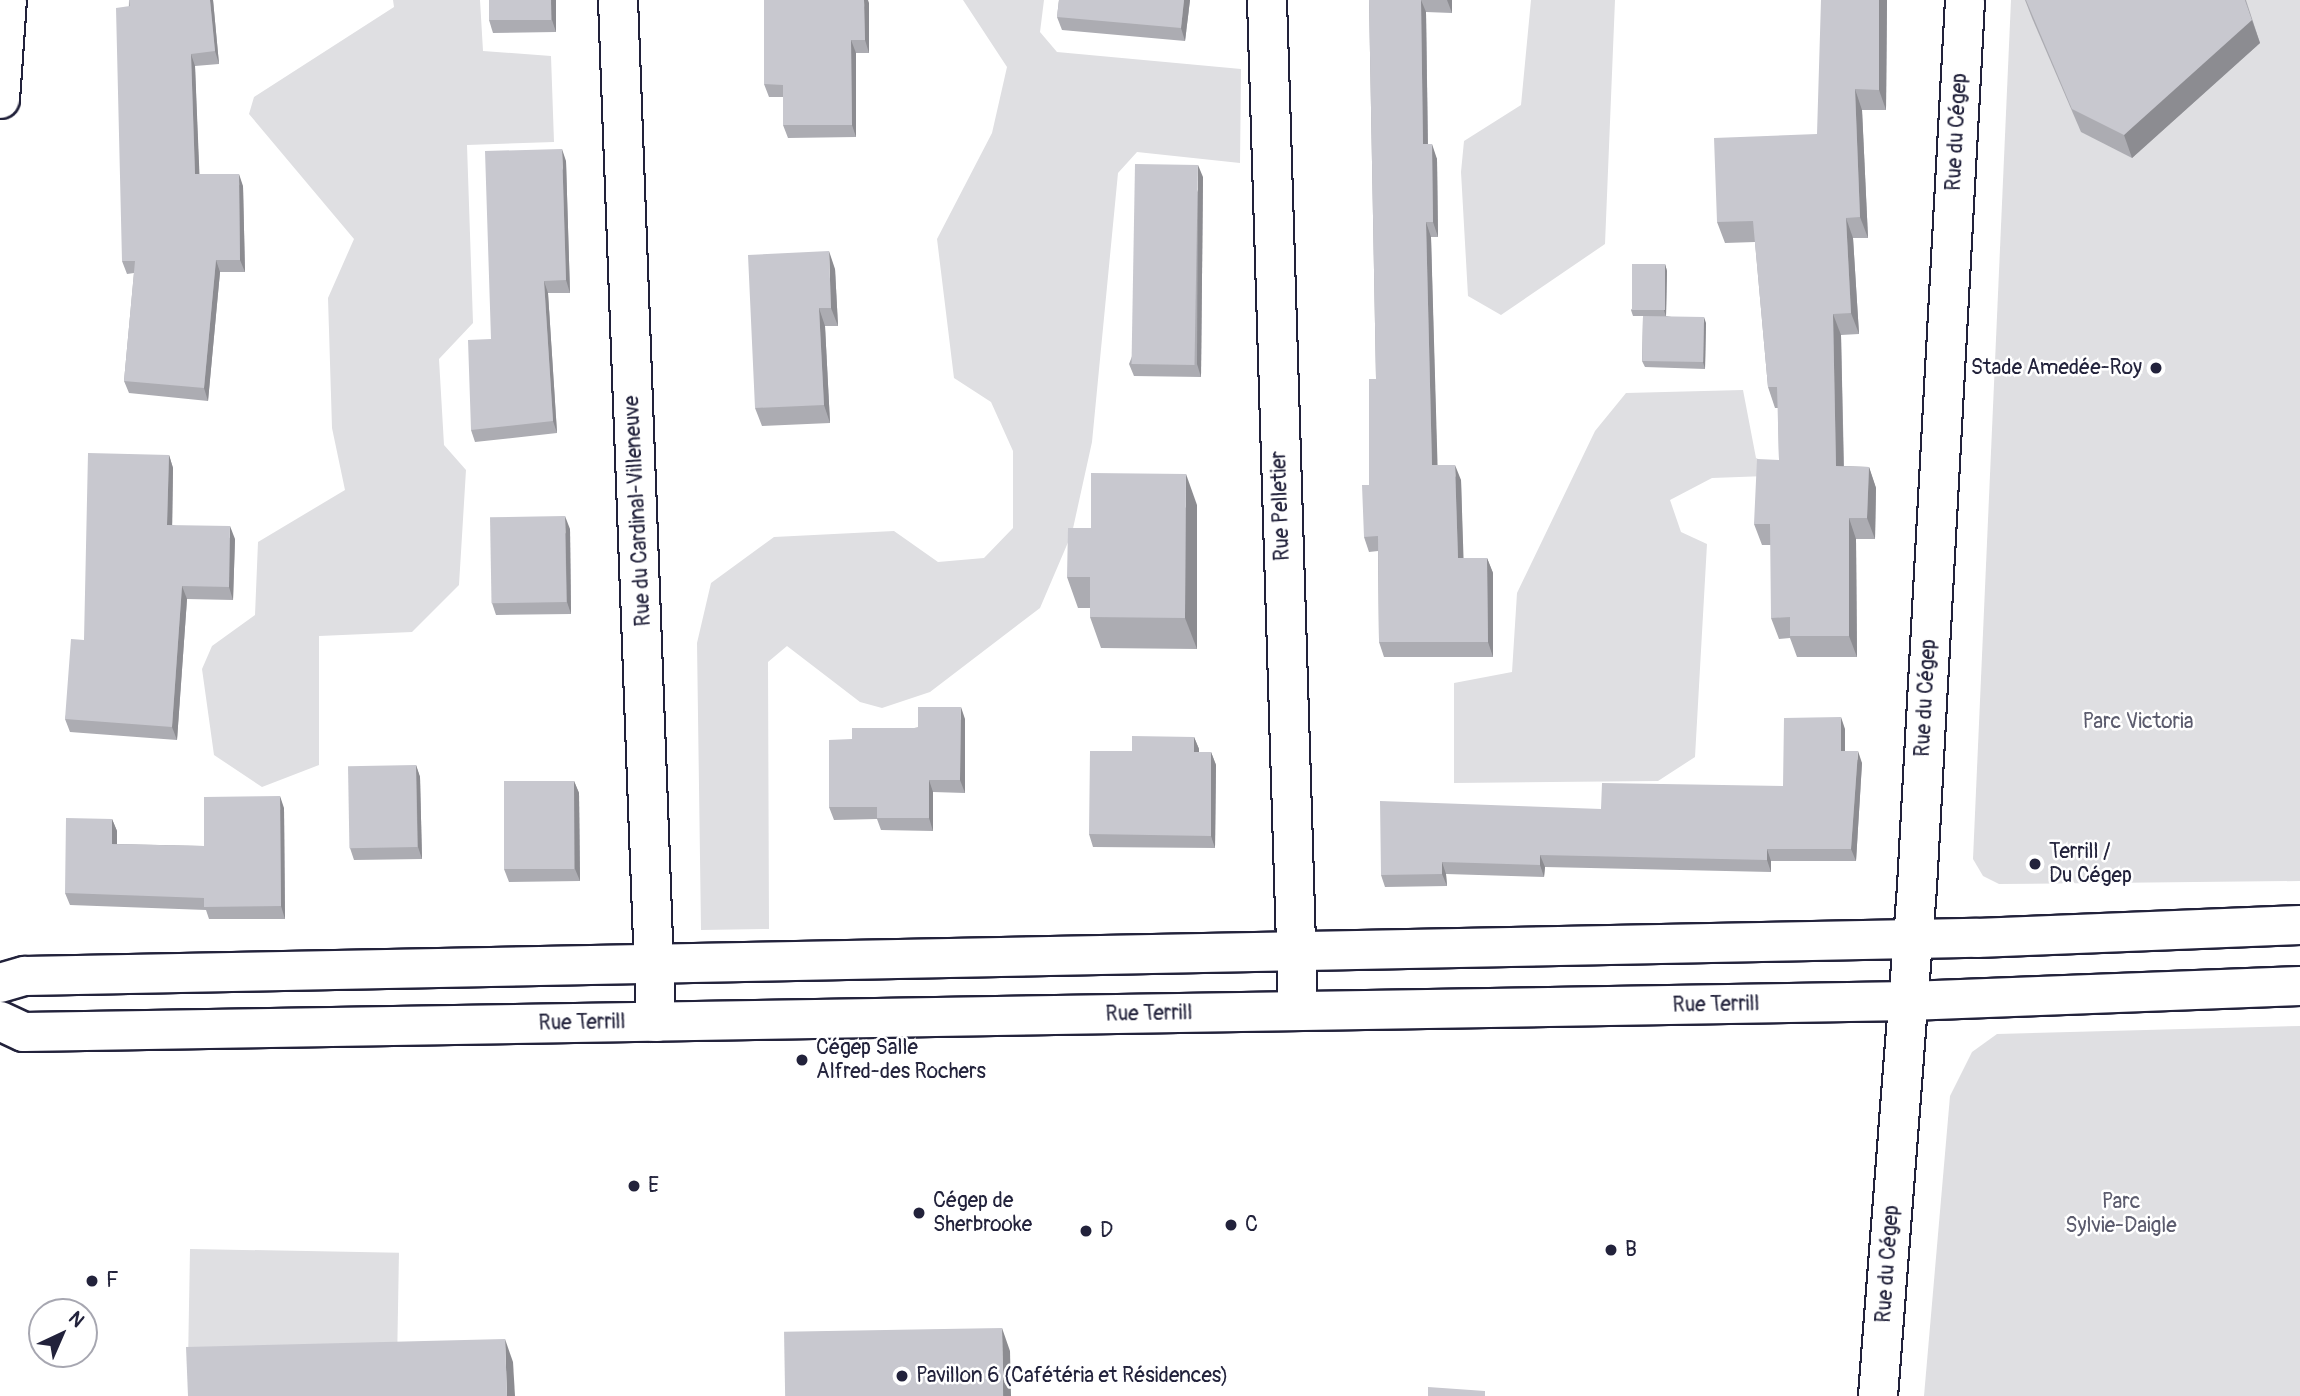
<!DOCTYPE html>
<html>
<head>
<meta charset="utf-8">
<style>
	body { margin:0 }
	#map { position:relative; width:2300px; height:1396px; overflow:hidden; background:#fff; font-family:Pangolin,sans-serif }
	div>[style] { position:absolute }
	.green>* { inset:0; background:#dfdfe2; transform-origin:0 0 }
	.roads { filter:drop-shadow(2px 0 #22223b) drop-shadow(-2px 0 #22223b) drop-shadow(0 2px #22223b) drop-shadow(0 -2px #22223b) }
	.street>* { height:38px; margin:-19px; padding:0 19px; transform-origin:19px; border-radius:19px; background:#fff }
	.secondary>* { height:38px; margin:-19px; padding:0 19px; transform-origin:19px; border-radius:19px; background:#fff }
	.wall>* { inset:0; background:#acacb2 }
	.shaded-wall>* { inset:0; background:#8c8c91 }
	.building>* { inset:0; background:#c8c8cf; transform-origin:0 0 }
	.dots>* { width:19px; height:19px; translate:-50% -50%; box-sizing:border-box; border:4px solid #fff; border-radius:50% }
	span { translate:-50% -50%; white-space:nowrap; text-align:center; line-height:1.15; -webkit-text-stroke:5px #fff; paint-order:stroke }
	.street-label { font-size:21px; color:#22223b }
	.poi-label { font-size:21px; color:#22223b }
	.right { translate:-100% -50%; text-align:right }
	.left { translate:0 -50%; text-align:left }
	.park-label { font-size:21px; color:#5b5b6d }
	.north { position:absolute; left:28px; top:1298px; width:70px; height:70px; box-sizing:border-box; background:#fff; border:2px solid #a7a7b1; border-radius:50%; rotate:44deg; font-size:19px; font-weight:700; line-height:28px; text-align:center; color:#22223b }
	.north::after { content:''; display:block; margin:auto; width:24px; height:32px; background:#22223b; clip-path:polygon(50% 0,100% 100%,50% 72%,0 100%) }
</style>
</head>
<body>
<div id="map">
	<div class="green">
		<div style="clip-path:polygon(393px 0,480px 0,483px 51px,551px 56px,554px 142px,467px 145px,473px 323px,439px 359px,444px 445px,466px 470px,459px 585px,412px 632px,319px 636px,319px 765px,262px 787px,214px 755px,202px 669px,212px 646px,255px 615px,258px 542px,345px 490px,332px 428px,328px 298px,354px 239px,249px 114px,254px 97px,394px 7px)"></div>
		<div style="clip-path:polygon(963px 0,1044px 0,1040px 32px,1057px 52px,1241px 69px,1240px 163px,1137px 152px,1118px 173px,1092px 442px,1072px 533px,1040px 608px,930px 692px,882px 708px,860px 702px,787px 646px,768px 662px,769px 929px,701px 930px,697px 643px,711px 583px,774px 537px,894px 531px,938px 562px,984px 558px,1013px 528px,1013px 451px,991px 402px,954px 378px,937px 239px,992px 133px,1007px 67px)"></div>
		<div style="clip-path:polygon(1531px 0,1615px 0,1605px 244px,1501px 315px,1468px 296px,1461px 172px,1464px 141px,1521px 105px)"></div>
		<div style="clip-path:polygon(2011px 0,2300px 0,2300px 881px,1999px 884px,1983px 876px,1973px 859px)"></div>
		<div style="clip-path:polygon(1743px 390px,1756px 458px,1792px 475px,1712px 478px,1670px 500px,1681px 532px,1707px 544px,1695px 757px,1658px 781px,1454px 783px,1454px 683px,1512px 672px,1517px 593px,1595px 431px,1626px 393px)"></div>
		<div style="clip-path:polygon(2300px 1026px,2300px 1396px,1924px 1396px,1950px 1096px,1972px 1052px,1997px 1034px)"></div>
		<div style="left:190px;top:1249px;width:209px;height:121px;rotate:1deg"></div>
	</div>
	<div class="roads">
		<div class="street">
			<div style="left:618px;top:0;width:1023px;rotate:87.87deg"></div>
			<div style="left:1267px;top:0;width:1011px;rotate:88.24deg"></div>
			<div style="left:0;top:99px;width:99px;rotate:-86deg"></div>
			<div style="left:1878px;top:1396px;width:510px;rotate:-85.62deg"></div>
			<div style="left:1917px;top:887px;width:888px;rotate:-86.9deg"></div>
		</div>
		<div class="secondary">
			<div style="left:0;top:983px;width:26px;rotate:-16deg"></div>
			<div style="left:25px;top:976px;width:1952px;rotate:-1.12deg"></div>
			<div style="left:1977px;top:938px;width:323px;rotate:-2.3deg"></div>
			<div style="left:0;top:1021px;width:26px;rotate:25deg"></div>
			<div style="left:24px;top:1032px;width:1885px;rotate:-0.94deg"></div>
			<div style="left:1909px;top:1001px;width:391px;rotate:-2.2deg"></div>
		</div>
	</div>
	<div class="wall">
		<div style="clip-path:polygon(129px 0,213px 0,219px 64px,195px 66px,199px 174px,243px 186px,245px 272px,220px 272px,208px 401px,129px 393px,124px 381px,134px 273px,127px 274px,122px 261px)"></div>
		<div style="clip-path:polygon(556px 0,556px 32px,493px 33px,489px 20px)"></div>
		<div style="clip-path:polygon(1059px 0,1190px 0,1185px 41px,1062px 30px,1057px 17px)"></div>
		<div style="clip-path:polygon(1369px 0,1452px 0,1452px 13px,1426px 12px,1428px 144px,1437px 159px,1438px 237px,1431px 237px,1437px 465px,1461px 480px,1463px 558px,1487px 558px,1493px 573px,1493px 657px,1384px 657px,1379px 642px,1378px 551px,1369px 552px,1364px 537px,1369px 485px,1376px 379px)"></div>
		<div style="clip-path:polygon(1887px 0,1886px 110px,1862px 110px,1868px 238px,1853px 238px,1859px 334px,1841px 335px,1844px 466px,1869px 467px,1876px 488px,1875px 539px,1856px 539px,1857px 657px,1797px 657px,1790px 638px,1779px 639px,1771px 618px,1771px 545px,1762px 545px,1754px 524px,1779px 460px,1778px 408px,1775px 408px,1768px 387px,1755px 242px,1725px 243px,1717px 222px,1817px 134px)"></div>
		<div style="clip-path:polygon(2025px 0,2246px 0,2260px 43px,2132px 158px,2081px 132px,2032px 18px)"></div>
		<div style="clip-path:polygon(869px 3px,869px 53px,856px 53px,856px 137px,788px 138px,783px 125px,783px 97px,769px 97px,764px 84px)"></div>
		<div style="clip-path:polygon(566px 161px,570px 293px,548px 293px,557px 433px,475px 442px,471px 430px,491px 339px)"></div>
		<div style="clip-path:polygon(1203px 177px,1201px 377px,1134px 376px,1129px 364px)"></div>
		<div style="clip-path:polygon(1665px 264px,1667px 271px,1666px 316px,1706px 323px,1705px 369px,1645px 367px,1642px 361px,1643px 316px,1633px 316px,1631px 310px)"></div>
		<div style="clip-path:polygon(835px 269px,838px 326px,825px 326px,830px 423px,762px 426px,755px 408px)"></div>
		<div style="clip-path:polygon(169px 455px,173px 468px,172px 525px,235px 539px,233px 600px,187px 599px,177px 740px,70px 732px,65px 719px,84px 640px)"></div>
		<div style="clip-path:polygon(1197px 505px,1197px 649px,1101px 648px,1090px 617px,1090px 608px,1078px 608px,1067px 577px,1091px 528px)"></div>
		<div style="clip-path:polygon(570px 529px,571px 614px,496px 615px,492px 603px)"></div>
		<div style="clip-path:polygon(965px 719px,965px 793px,933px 792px,933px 831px,881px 830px,877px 819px,834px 820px,829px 807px,852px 739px)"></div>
		<div style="clip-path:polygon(1845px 729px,1845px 751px,1862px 763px,1856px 861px,1771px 861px,1771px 872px,1545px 867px,1544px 877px,1446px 874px,1447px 886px,1385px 887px,1381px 875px,1601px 809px,1783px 786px)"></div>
		<div style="clip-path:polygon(1194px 737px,1199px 749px,1199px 752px,1211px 752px,1216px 765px,1215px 848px,1093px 847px,1089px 834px,1132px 751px)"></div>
		<div style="clip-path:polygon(416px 765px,420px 777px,422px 859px,354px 860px,350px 848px)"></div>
		<div style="clip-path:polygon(574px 781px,579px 793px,580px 881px,509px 882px,504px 869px)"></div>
		<div style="clip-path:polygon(284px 808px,285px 919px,209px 919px,206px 910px,70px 905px,65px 893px,112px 819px,117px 831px,117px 844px,204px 846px)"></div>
	</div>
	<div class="shaded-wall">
		<div style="clip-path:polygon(210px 0,213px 0,219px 64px,215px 51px)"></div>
		<div style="clip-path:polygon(551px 0,556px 0,556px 32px,552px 20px)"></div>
		<div style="clip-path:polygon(864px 0,868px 0,869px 3px,869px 53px,865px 40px)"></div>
		<div style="clip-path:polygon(1184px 0,1190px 0,1185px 41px,1181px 28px)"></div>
		<div style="clip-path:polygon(1421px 0,1426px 12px,1428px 159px,1423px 144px)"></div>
		<div style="clip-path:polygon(1447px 0,1452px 0,1452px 13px)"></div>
		<div style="clip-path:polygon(1879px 0,1887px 0,1886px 110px,1879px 90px)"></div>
		<div style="clip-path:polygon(2245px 0,2260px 43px,2132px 158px,2124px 135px)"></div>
		<div style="clip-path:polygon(851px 40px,856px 53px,856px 137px,852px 125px)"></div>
		<div style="clip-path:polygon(191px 54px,195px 66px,200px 187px,195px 174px)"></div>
		<div style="clip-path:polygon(1855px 89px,1862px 110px,1868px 238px,1860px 217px)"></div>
		<div style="clip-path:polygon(1432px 144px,1437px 159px,1438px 237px,1433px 222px)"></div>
		<div style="clip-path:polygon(562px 149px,566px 161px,570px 293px,566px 280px)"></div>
		<div style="clip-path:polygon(1198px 165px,1203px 177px,1201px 377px,1197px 364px)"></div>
		<div style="clip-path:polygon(239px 174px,243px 186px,245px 272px,240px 260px)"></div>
		<div style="clip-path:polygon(1846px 218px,1853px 238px,1859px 334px,1851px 313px)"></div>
		<div style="clip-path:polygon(1426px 222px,1431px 237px,1438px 480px,1432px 465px)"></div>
		<div style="clip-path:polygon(829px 251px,835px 269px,838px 326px,831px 308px)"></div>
		<div style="clip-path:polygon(216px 260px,220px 272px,208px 401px,204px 388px)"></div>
		<div style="clip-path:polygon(1665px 264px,1667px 271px,1666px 317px,1664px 310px)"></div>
		<div style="clip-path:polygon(544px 281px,548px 293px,557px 433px,553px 421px)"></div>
		<div style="clip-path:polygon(819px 308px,825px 326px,830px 423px,824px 405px)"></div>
		<div style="clip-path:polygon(1833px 314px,1841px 335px,1844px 487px,1836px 466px)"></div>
		<div style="clip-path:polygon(1704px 317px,1706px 323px,1705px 369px,1703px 362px)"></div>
		<div style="clip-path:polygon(169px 455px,173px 468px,172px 538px,167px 525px)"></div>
		<div style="clip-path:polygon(1455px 465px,1461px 480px,1464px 573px,1458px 558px)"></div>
		<div style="clip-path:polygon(1869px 467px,1876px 488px,1875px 539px,1867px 518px)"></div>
		<div style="clip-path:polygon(1186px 474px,1197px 505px,1197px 649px,1185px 618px)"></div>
		<div style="clip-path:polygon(565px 516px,570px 529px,571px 614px,567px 602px)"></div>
		<div style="clip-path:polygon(1849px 518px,1856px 539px,1857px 657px,1849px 636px)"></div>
		<div style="clip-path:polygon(230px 526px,235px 539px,233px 600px,229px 587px)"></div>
		<div style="clip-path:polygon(1487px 558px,1493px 573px,1493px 657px,1488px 642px)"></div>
		<div style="clip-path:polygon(182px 586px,187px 599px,177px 740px,172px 727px)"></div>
		<div style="clip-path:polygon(961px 707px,965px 719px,965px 793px,960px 780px)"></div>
		<div style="clip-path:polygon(1841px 717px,1845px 729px,1845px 763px,1841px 751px)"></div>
		<div style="clip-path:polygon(1194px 737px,1199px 749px,1199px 765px,1194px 752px)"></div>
		<div style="clip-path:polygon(1858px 751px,1862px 763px,1856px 861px,1851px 849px)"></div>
		<div style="clip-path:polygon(1211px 752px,1216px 765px,1215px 848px,1211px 836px)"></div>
		<div style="clip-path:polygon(416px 765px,420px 777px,422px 859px,418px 847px)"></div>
		<div style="clip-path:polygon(929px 780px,933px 792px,933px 831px,929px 818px)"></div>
		<div style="clip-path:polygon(574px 781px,579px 793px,580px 881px,575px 869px)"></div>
		<div style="clip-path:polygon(280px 796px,284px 808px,285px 919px,281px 906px)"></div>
		<div style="clip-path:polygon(112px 819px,117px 831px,117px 856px,112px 844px)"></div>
		<div style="clip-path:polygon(1767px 849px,1771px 861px,1771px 872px,1767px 860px)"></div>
		<div style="clip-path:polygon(1540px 855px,1545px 867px,1544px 877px,1540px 865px)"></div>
		<div style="clip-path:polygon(1442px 862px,1446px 874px,1447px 886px,1442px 874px)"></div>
		<div style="clip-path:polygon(1002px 1328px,1010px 1351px,1011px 1396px,1003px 1396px)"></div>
		<div style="clip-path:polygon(505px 1339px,513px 1362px,515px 1396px,507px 1396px)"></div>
	</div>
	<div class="building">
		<div style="clip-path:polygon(129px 0,210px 0,215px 51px,191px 54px,195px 174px,239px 174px,240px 260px,216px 260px,204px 388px,124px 381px,135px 261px,122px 261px,116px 8px,130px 6px)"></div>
		<div style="left:489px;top:0;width:62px;height:20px"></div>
		<div style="clip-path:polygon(764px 0,864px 0,865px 40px,851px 40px,852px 125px,783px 125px,783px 85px,764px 84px)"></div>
		<div style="clip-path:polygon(1059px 0,1184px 0,1181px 28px,1057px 17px)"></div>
		<div style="clip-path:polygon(1369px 0,1421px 0,1423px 144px,1432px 144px,1433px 222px,1426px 222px,1432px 465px,1455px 465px,1458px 558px,1487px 558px,1488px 642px,1379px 642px,1378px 536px,1364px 537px,1362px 485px,1369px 485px,1369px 379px,1376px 379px)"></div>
		<div style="clip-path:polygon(1821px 0,1879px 0,1879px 90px,1855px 89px,1860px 217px,1846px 218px,1851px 313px,1833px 314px,1836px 466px,1869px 467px,1867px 518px,1849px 518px,1849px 636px,1790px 636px,1790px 617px,1771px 618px,1770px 524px,1754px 524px,1757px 459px,1779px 460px,1777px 387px,1768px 387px,1753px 221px,1717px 222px,1714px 138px,1817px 134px)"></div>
		<div style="clip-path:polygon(2026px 0,2245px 0,2252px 20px,2124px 135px,2072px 109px)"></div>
		<div style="clip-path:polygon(562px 149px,566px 280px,544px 281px,553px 421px,471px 430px,468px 340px,491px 339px,485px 151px)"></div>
		<div style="left:1135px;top:164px;width:63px;height:200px;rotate:1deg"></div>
		<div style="clip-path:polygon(829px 251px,831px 308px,819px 308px,824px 405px,755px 408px,748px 255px)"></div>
		<div style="left:1632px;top:264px;width:33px;height:46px"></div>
		<div style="left:1643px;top:316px;width:61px;height:45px;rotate:1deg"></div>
		<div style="clip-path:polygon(88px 453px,169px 455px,167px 525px,230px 526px,229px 587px,182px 586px,172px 727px,65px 719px,71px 639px,84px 640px)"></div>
		<div style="clip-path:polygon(1091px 473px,1186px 474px,1185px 618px,1090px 617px,1090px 577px,1067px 577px,1068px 528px,1091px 528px)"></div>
		<div style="left:565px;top:516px;width:86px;height:75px;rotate:89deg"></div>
		<div style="clip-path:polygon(918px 707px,961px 707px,960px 780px,929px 780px,929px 818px,877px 818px,877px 807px,829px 807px,829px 740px,852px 739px,852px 728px,918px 728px)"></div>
		<div style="clip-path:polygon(1841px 717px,1841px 751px,1858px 751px,1851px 849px,1767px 849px,1767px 860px,1540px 855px,1540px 865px,1442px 862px,1442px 874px,1381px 875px,1380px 801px,1601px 809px,1602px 783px,1783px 786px,1784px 718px)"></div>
		<div style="clip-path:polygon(1132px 736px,1194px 737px,1194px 752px,1211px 752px,1211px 836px,1089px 834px,1090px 751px,1132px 751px)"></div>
		<div style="left:416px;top:765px;width:82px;height:68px;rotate:89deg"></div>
		<div style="left:504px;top:781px;width:70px;height:88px"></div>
		<div style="clip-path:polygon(280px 796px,281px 906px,204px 907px,204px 898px,65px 893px,66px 818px,112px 819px,112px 844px,204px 846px,204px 797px)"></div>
		<div style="left:1002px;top:1328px;width:68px;height:218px;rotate:89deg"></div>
		<div style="clip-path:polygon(505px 1339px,507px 1396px,188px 1396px,186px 1347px)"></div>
		<div style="clip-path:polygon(1428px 1387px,1485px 1391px,1485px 1396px,1428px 1396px)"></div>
	</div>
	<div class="dots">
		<div style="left:2156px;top:368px;background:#22223b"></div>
		<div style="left:2035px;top:864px;background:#22223b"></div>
		<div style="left:802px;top:1060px;background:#22223b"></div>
		<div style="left:634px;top:1186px;background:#22223b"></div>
		<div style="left:919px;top:1213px;background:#22223b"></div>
		<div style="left:1231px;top:1225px;background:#22223b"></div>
		<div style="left:1086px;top:1231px;background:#22223b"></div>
		<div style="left:1611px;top:1250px;background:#22223b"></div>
		<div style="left:92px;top:1281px;background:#22223b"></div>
		<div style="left:902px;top:1376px;background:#22223b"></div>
	</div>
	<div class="street-label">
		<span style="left:1957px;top:132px;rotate:-87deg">Rue du Cégep</span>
		<span style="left:1281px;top:506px;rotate:-92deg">Rue Pelletier</span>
		<span style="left:638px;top:511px;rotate:-93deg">Rue du Cardinal-Villeneuve</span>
		<span style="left:1926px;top:698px;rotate:-87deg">Rue du Cégep</span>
		<span style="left:1716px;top:1005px;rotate:-1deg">Rue Terrill</span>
		<span style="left:1149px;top:1014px;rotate:-1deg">Rue Terrill</span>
		<span style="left:582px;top:1023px;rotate:-1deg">Rue Terrill</span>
		<span style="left:1888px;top:1264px;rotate:-86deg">Rue du Cégep</span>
	</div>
	<div class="poi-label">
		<span class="right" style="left:2142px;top:368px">Stade Amedée-Roy</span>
		<span class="left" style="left:2049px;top:864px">Terrill /<br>Du Cégep</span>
		<span class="left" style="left:816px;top:1060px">Cégep Salle<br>Alfred-des Rochers</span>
		<span class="left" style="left:648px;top:1186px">E</span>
		<span class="left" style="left:933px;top:1213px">Cégep de<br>Sherbrooke</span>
		<span class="left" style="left:1245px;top:1225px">C</span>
		<span class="left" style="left:1100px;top:1231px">D</span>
		<span class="left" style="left:1625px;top:1250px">B</span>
		<span class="left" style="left:106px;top:1281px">F</span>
		<span class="left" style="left:916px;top:1376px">Pavillon 6 (Cafétéria et Résidences)</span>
	</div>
	<div class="park-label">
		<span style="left:2138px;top:722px">Parc Victoria</span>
		<span style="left:2121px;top:1214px">Parc<br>Sylvie-Daigle</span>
	</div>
	<div class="north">N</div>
</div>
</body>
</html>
